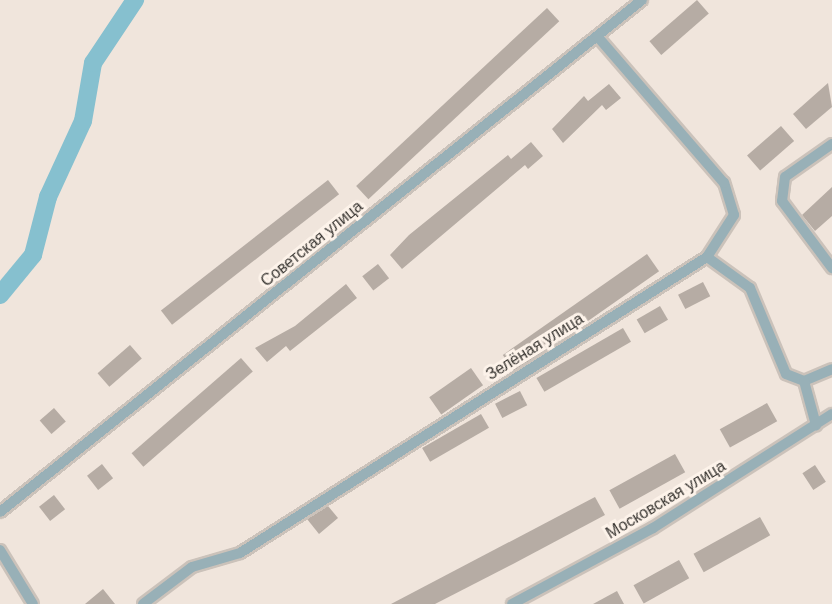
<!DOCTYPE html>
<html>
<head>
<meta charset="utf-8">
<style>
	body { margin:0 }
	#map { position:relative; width:832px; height:604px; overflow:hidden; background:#f0e5dc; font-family:Arial,sans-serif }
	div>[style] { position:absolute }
	.river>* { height:18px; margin:-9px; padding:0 9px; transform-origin:9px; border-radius:9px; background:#86c0cf }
	.building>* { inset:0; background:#b6aca4; transform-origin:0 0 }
	.roads { filter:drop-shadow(2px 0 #cbc2ba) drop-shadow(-2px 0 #cbc2ba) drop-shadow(0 2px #cbc2ba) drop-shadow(0 -2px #cbc2ba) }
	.street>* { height:10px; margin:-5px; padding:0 5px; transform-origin:5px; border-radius:5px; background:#98b0b7 }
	span { translate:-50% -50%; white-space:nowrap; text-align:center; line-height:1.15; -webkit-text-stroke:6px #fdf3ea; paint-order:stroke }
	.street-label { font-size:16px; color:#373430 }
</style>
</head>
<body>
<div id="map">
	<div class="river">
		<div style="left:0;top:295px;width:52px;rotate:-50.5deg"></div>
		<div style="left:33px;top:255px;width:60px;rotate:-75.5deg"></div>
		<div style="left:48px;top:197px;width:84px;rotate:-65.3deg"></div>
		<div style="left:83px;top:121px;width:59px;rotate:-80.2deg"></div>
		<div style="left:93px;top:63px;width:76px;rotate:-56.3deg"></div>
	</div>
	<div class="building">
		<div style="left:697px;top:0;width:18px;height:63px;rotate:49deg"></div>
		<div style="left:547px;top:8px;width:18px;height:261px;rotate:47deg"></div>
		<div style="clip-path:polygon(828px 83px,832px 107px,806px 129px,793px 114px)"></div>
		<div style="clip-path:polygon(609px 84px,621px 98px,606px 110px,602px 105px,563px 143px,552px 129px,584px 96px,588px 101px)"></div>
		<div style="left:781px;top:126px;width:20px;height:45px;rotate:49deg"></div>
		<div style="clip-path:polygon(531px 142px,543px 156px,528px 169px,525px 165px,402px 269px,390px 255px,409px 235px,508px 155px,511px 159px)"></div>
		<div style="left:328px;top:180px;width:18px;height:212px;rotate:52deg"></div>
		<div style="clip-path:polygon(832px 187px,832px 216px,815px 231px,802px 215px)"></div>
		<div style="left:647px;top:254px;width:21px;height:176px;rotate:55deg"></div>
		<div style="left:378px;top:264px;width:18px;height:20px;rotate:52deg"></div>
		<div style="left:703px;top:282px;width:16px;height:28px;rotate:63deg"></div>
		<div style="clip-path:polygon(346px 284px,357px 298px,290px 351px,286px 346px,267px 362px,255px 348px,295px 326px)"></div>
		<div style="left:660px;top:306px;width:16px;height:27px;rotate:60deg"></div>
		<div style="left:623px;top:328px;width:16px;height:100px;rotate:60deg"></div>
		<div style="left:130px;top:345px;width:18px;height:43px;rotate:49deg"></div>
		<div style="left:241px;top:358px;width:18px;height:145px;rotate:49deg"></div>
		<div style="left:471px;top:368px;width:21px;height:51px;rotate:55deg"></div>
		<div style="left:520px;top:391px;width:16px;height:28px;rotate:63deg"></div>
		<div style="left:767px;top:403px;width:21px;height:54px;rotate:61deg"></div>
		<div style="left:54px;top:408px;width:18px;height:19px;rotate:49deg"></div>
		<div style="left:481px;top:414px;width:16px;height:68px;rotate:60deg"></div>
		<div style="left:675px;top:454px;width:21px;height:75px;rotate:61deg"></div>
		<div style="left:102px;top:464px;width:18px;height:19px;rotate:52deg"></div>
		<div style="left:815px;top:465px;width:20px;height:15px;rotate:57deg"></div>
		<div style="left:54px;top:495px;width:18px;height:19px;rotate:52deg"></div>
		<div style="clip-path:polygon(595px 497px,605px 515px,513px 564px,435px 604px,391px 604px)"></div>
		<div style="clip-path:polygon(328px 506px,338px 518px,319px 534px,307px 519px)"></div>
		<div style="left:760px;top:517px;width:21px;height:76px;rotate:61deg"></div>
		<div style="left:679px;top:560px;width:21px;height:52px;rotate:61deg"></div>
		<div style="clip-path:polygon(103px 589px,115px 604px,85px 604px)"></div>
		<div style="clip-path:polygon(617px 591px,624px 604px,593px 604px)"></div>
	</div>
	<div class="roads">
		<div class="street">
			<div style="left:832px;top:144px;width:57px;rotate:144.9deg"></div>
			<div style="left:785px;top:177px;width:24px;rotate:97deg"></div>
			<div style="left:782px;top:201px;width:84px;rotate:53.3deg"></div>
			<div style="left:707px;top:257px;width:53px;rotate:35.8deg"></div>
			<div style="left:750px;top:288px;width:93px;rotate:67.3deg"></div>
			<div style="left:786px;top:374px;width:19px;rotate:21deg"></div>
			<div style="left:804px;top:381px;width:30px;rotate:-23deg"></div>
			<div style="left:804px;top:381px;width:46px;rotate:74.7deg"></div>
			<div style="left:0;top:512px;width:821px;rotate:-38.57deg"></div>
			<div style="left:0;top:550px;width:63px;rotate:58.6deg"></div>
			<div style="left:143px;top:604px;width:61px;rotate:-37.1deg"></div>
			<div style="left:192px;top:567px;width:50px;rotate:-16.3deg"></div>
			<div style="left:240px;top:553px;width:553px;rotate:-32.37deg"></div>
			<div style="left:707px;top:257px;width:50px;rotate:-57.3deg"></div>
			<div style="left:734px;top:215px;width:34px;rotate:-107deg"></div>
			<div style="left:724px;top:183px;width:194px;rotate:-130.8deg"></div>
			<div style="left:512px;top:604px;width:160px;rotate:-28.3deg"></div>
			<div style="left:653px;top:528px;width:212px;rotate:-32.5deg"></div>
		</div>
	</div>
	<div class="street-label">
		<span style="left:312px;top:244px;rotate:-39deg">Советская улица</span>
		<span style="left:535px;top:347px;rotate:-32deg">Зелёная улица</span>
		<span style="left:666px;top:500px;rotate:-31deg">Московская улица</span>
	</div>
</div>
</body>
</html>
